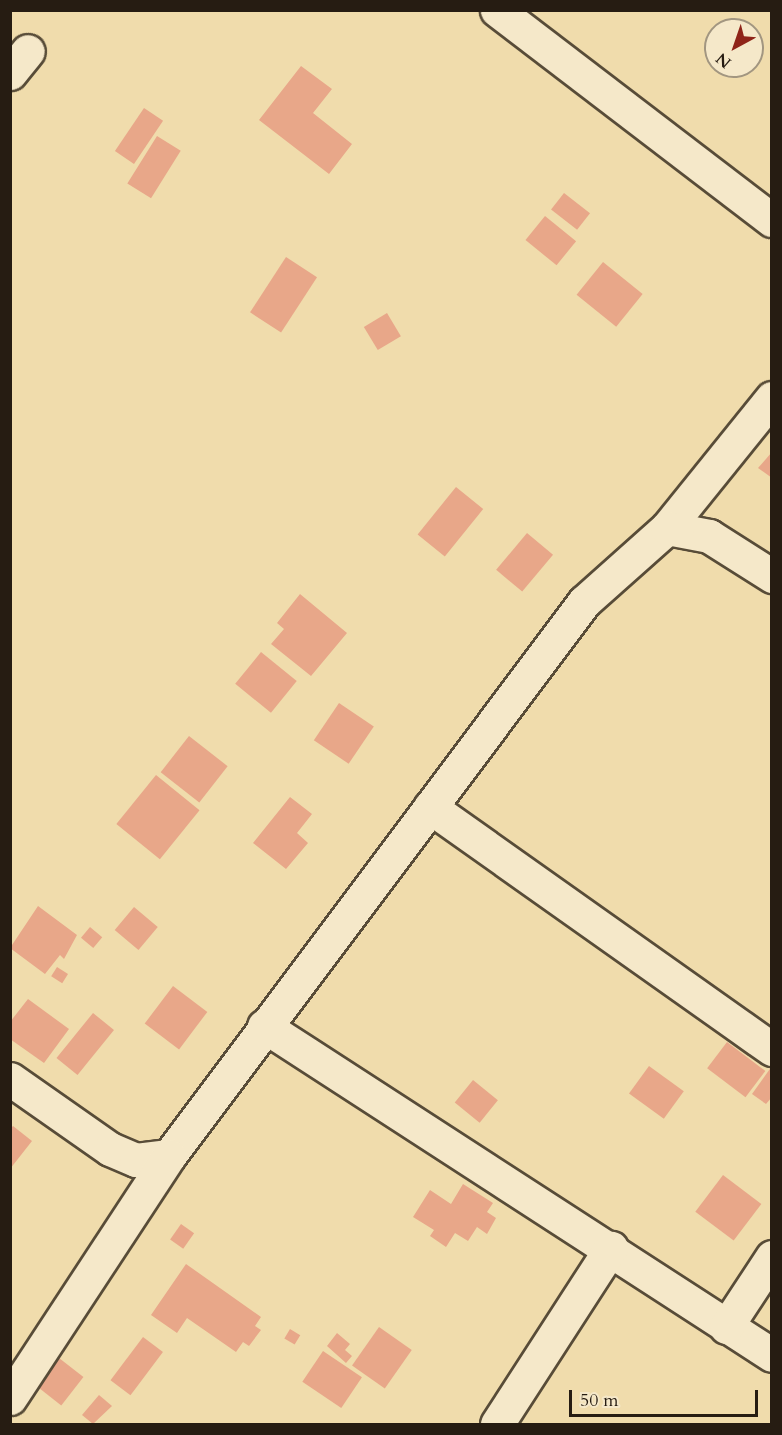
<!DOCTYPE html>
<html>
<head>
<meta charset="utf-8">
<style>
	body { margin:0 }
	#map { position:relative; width:782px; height:1435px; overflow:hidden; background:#f0dcac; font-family:Cardo,serif }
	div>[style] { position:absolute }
	.building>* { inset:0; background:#e8a789; transform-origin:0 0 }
	.roads { filter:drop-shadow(2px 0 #584c38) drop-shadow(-2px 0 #584c38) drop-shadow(0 2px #584c38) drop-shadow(0 -2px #584c38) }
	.minor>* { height:33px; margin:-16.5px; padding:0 16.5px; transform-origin:16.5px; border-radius:16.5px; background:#f5e8c9 }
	span { translate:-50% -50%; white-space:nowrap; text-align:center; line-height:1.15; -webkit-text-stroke:5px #f5e8c9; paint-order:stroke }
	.frame { position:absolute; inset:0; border:12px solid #261c12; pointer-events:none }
	.north { position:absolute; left:704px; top:18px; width:60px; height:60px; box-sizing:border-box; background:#f5e8c9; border:2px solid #a29680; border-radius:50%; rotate:220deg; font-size:16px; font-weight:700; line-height:24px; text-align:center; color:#261c12 }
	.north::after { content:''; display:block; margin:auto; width:21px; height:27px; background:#8f2418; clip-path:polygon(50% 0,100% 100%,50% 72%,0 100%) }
	.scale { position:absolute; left:569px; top:1390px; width:189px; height:27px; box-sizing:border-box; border:3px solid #261c12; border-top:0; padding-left:8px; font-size:18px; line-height:21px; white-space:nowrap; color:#261c12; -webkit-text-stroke:4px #f5e8c9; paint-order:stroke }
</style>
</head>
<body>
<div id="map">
	<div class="building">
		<div style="clip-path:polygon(301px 66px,332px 89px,313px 113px,352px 144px,329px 174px,259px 120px)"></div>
		<div style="left:144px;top:108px;width:23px;height:52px;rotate:34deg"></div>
		<div style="left:157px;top:136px;width:28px;height:56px;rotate:32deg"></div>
		<div style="left:564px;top:193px;width:33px;height:21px;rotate:38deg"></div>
		<div style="left:545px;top:216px;width:40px;height:31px;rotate:39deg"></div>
		<div style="left:286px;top:257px;width:37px;height:66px;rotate:33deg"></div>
		<div style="left:603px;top:262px;width:51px;height:42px;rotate:39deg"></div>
		<div style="left:387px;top:313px;width:27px;height:27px;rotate:59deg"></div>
		<div style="clip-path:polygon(772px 452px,772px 478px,758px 468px)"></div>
		<div style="left:456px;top:487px;width:35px;height:61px;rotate:39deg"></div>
		<div style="left:527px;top:533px;width:34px;height:48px;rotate:40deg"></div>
		<div style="clip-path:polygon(300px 594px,347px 633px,311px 676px,271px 644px,284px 629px,277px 623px)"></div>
		<div style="left:261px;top:652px;width:46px;height:41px;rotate:39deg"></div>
		<div style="left:339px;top:703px;width:42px;height:45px;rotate:34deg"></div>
		<div style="left:189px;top:736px;width:49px;height:46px;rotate:38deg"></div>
		<div style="left:156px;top:775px;width:56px;height:63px;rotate:39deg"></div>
		<div style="clip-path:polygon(290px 797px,312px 814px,297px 833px,308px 843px,286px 869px,253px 843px)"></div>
		<div style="clip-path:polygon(38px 906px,77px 935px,64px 959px,60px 955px,45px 974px,10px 948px)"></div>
		<div style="left:134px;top:907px;width:31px;height:30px;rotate:40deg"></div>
		<div style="left:90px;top:927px;width:16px;height:14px;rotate:40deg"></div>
		<div style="left:57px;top:967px;width:13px;height:11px;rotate:32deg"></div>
		<div style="left:173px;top:986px;width:43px;height:47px;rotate:37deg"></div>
		<div style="clip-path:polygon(28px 999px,69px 1029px,44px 1063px,10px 1039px,10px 1022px)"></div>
		<div style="left:93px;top:1013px;width:27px;height:58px;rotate:39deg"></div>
		<div style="left:727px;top:1042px;width:48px;height:33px;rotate:37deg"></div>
		<div style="left:649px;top:1066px;width:43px;height:34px;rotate:36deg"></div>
		<div style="clip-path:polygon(772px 1066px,772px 1097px,766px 1104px,752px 1094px)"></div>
		<div style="left:473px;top:1080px;width:32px;height:29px;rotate:39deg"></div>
		<div style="clip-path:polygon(13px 1126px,32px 1141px,10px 1169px,10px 1129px)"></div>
		<div style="left:723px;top:1175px;width:48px;height:46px;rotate:37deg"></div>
		<div style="clip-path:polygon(463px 1184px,493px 1203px,487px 1212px,496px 1218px,487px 1234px,477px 1227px,468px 1241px,455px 1233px,446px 1247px,430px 1236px,434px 1230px,413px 1217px,430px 1190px,451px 1204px)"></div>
		<div style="left:181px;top:1224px;width:16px;height:19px;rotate:35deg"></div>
		<div style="clip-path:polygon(186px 1264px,261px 1317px,255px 1326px,261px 1330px,249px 1346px,243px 1342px,236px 1352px,187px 1318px,177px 1333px,151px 1315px)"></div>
		<div style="left:379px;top:1327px;width:40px;height:47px;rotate:35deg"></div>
		<div style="left:290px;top:1329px;width:12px;height:11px;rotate:31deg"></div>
		<div style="clip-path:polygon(337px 1333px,350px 1344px,345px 1350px,352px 1356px,346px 1363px,327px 1346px)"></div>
		<div style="left:143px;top:1337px;width:25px;height:54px;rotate:37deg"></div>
		<div style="left:323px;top:1351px;width:47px;height:37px;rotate:34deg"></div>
		<div style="left:59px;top:1358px;width:31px;height:36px;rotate:38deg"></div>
		<div style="clip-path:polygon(99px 1395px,112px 1406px,93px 1424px,82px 1415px)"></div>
	</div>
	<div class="roads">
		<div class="minor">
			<div style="left:497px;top:10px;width:346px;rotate:37.4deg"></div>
			<div style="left:10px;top:73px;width:28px;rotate:-51deg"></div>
			<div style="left:667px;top:528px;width:167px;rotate:-51.1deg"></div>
			<div style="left:430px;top:807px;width:419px;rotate:35.3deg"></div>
			<div style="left:264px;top:1026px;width:605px;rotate:32.93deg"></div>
			<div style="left:10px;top:1079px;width:122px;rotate:35deg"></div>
			<div style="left:110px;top:1149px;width:28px;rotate:23deg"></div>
			<div style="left:136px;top:1160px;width:33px;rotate:-7deg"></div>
			<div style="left:169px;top:1156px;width:692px;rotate:-53.16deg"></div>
			<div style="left:584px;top:602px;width:111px;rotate:-41.7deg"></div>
			<div style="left:667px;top:528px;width:43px;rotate:10.8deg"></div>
			<div style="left:709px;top:536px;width:75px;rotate:32.4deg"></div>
			<div style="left:726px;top:1327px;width:84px;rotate:-56.7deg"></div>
			<div style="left:10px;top:1398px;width:290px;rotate:-56.7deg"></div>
			<div style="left:497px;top:1424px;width:210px;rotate:-57.1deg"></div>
		</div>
	</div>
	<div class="frame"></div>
	<div class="north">N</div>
	<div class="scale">50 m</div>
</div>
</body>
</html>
